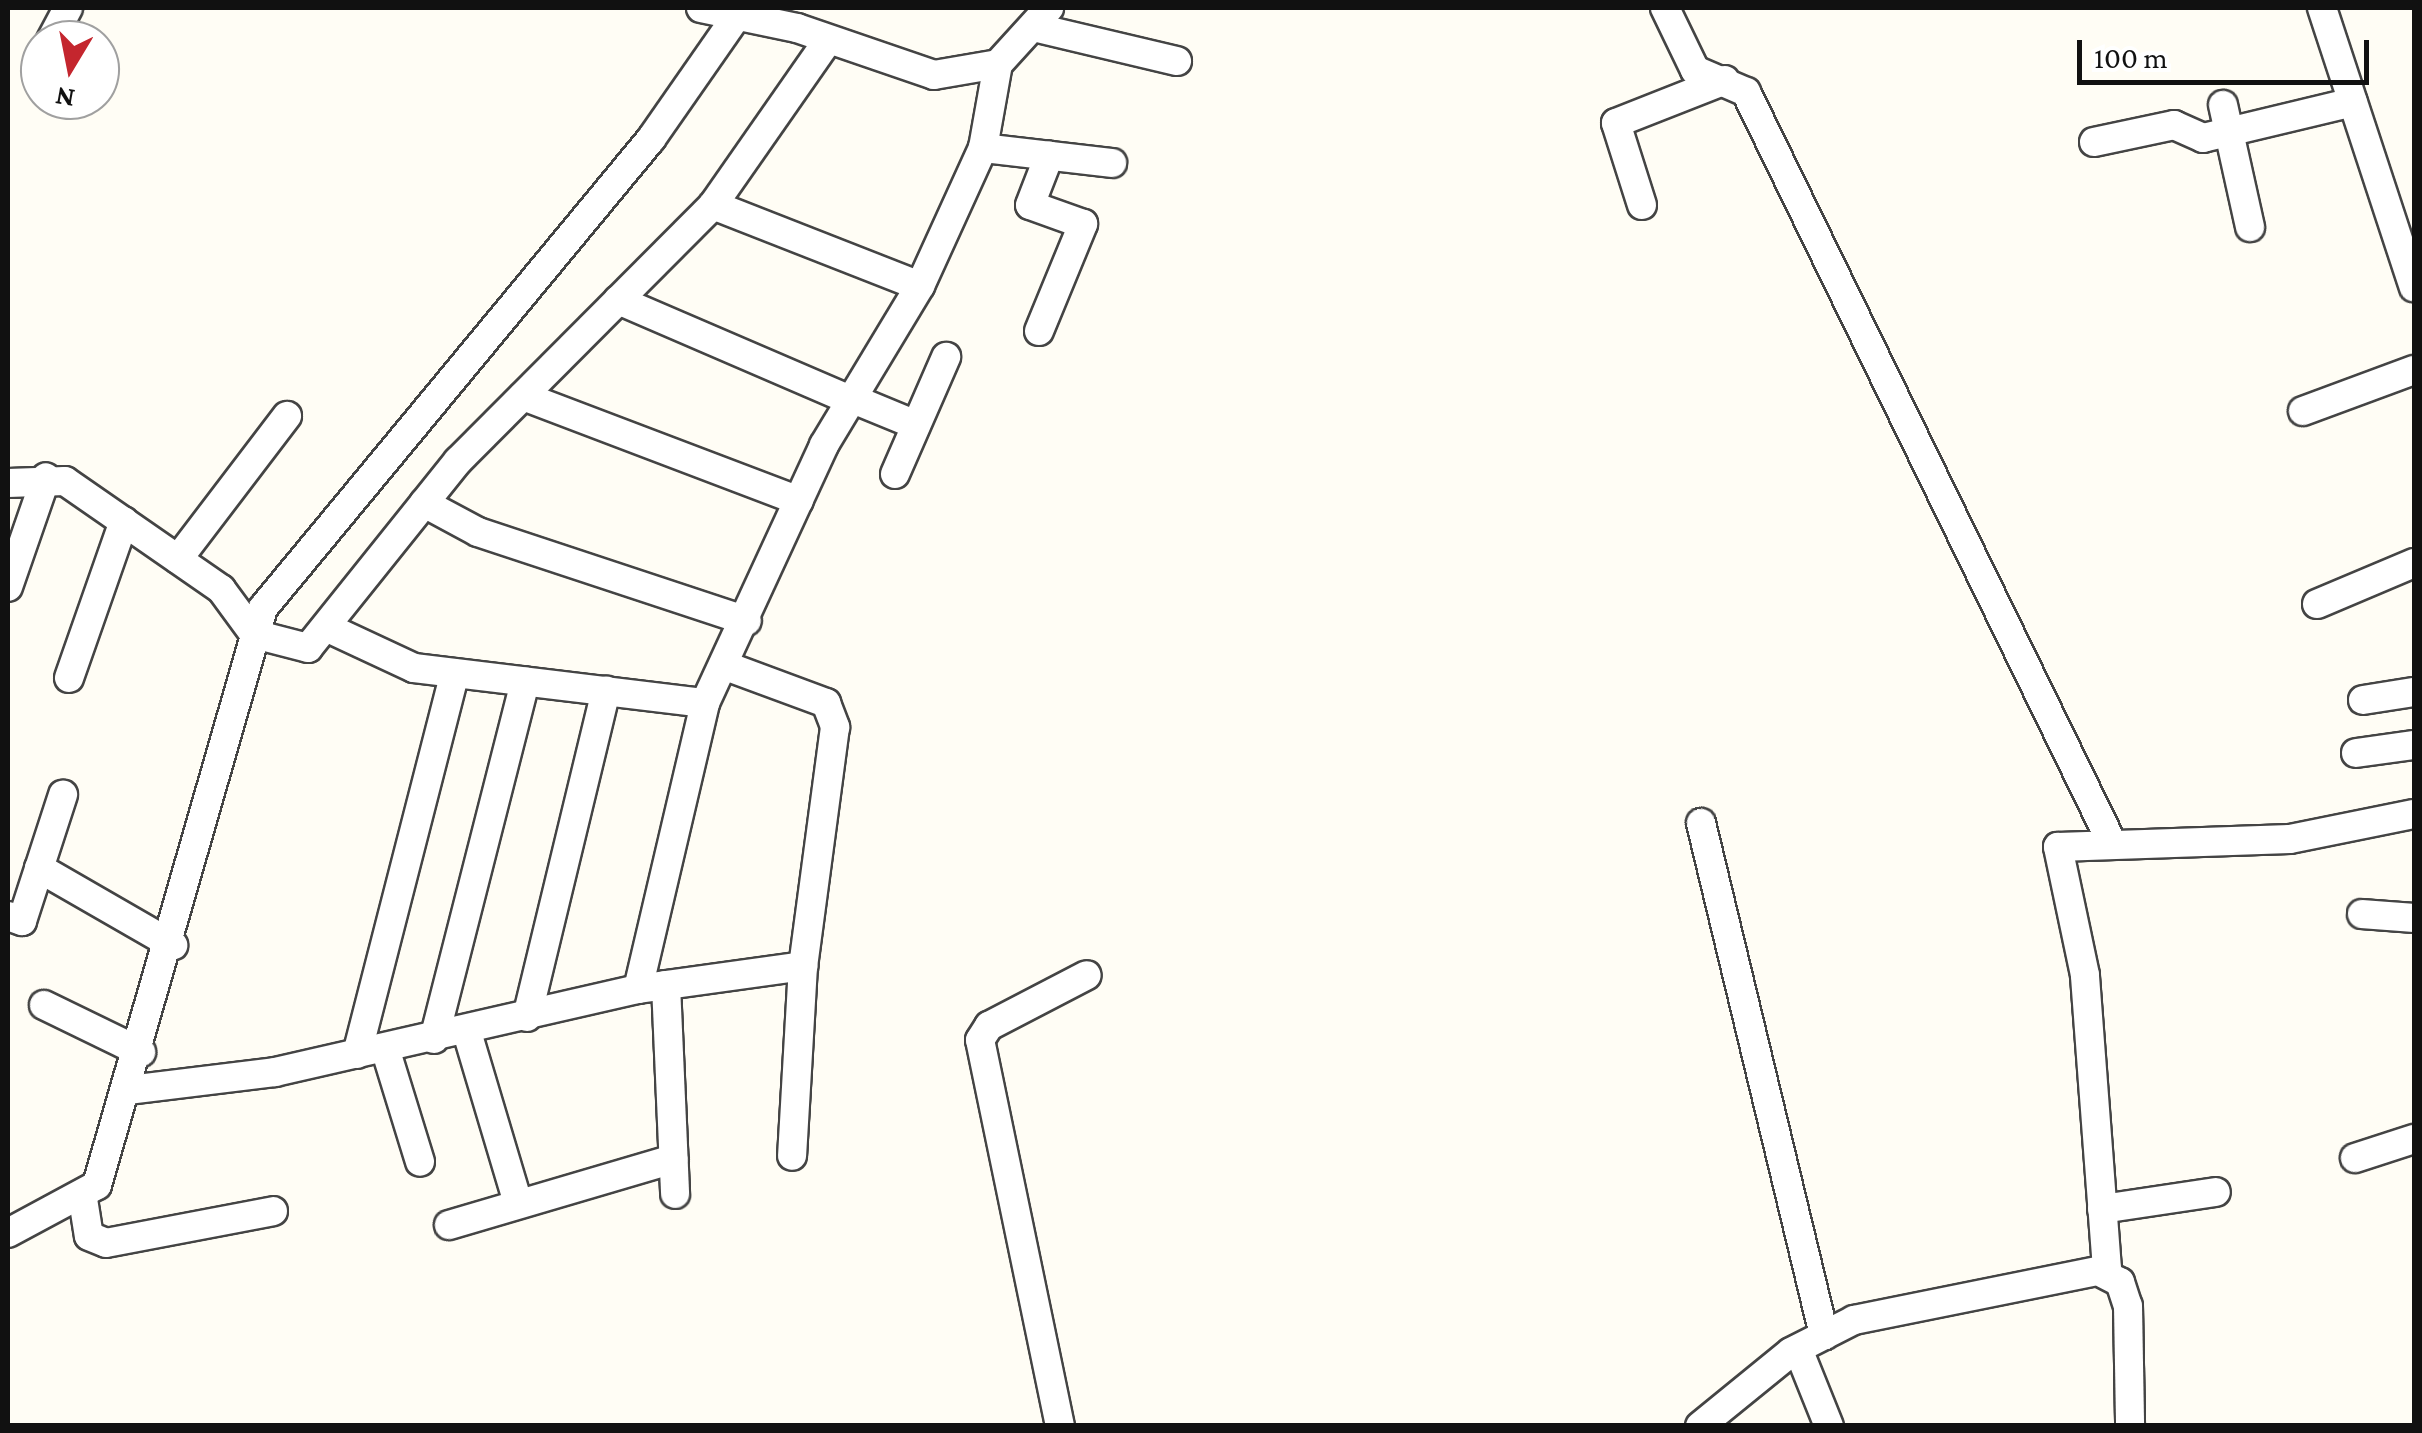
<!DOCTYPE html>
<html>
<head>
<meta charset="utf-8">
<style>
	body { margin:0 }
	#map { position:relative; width:2422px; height:1433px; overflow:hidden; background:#fffdf5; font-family:"Crimson Pro",serif }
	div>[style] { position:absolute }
	.roads { filter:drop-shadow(2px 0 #444) drop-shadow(-2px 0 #444) drop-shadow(0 2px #444) drop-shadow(0 -2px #444) }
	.minor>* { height:28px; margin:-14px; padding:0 14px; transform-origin:14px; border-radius:14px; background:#fff }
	span { translate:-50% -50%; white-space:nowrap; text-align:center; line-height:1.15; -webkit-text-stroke:10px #fff; paint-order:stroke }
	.frame { position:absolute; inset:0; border:10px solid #111; pointer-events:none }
	.north { position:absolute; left:20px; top:20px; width:100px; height:100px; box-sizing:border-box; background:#fff; border:2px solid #a0a0a0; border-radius:50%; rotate:190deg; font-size:28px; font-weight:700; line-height:40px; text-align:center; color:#111 }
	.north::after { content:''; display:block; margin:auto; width:35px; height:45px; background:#c4262e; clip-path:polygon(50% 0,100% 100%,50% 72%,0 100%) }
	.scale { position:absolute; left:2077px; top:40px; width:292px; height:45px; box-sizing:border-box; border:5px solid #111; border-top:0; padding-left:12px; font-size:30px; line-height:35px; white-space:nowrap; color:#111; -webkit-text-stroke:8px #fff; paint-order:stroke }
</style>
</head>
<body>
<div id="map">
	<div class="roads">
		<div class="minor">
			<div style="left:701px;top:8px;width:98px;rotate:11.8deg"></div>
			<div style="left:797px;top:28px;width:145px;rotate:18.9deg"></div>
			<div style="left:934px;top:75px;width:65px;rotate:-9.8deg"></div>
			<div style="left:998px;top:64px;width:76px;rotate:-47.7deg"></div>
			<div style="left:1665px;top:8px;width:69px;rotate:64.2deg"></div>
			<div style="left:1695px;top:70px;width:56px;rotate:23.3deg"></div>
			<div style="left:1746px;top:92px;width:835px;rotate:64.02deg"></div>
			<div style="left:2322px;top:8px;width:294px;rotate:71.8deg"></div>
			<div style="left:1033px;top:27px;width:148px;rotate:13.3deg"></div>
			<div style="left:51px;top:40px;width:36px;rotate:-62deg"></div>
			<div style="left:2223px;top:105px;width:125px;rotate:77.5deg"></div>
			<div style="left:2094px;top:142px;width:82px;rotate:-12deg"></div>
			<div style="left:2174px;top:125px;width:32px;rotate:24deg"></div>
			<div style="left:2203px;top:138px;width:154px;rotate:-13.5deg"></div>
			<div style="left:983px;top:148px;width:130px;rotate:6.6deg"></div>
			<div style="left:713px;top:205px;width:222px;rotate:21.4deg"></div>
			<div style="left:1642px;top:205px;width:86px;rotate:-107.6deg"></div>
			<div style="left:1616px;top:123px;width:117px;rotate:-21.5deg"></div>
			<div style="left:618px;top:300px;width:255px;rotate:23.3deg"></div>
			<div style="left:1039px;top:331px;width:116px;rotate:-67.6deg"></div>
			<div style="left:1083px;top:224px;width:56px;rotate:-160.3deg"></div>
			<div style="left:1030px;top:205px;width:53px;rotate:-68.8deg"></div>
			<div style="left:523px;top:396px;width:295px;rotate:20.8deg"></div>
			<div style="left:853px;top:399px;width:68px;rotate:22.4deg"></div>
			<div style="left:2303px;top:411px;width:118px;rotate:-20.3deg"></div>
			<div style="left:895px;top:474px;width:128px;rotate:-66.4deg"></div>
			<div style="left:8px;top:483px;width:57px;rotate:-2deg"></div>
			<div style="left:65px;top:481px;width:190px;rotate:34.7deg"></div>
			<div style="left:221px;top:589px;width:56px;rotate:53.7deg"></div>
			<div style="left:254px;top:634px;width:56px;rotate:14.5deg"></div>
			<div style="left:308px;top:648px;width:240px;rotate:-51.3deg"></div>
			<div style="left:458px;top:461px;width:361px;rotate:-45.1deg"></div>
			<div style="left:713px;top:205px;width:201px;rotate:-55.1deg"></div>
			<div style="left:424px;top:503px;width:61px;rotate:28.2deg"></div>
			<div style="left:478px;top:532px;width:283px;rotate:18.3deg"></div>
			<div style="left:178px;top:559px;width:180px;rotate:-52.7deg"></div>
			<div style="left:8px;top:587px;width:116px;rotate:-70.9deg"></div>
			<div style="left:2317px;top:604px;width:105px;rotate:-22.9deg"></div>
			<div style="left:326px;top:627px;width:97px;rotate:25deg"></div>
			<div style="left:414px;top:668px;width:293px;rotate:6.9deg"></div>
			<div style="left:726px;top:666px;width:107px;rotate:20.3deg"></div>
			<div style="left:826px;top:703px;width:26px;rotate:69deg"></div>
			<div style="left:835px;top:727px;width:241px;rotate:97.6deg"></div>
			<div style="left:803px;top:966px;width:190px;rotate:93.3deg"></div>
			<div style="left:69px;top:678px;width:166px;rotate:-70.7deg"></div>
			<div style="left:2363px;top:700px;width:52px;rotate:-8.9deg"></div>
			<div style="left:2356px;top:753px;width:59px;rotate:-7.9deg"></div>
			<div style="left:1701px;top:823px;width:527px;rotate:76.49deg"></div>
			<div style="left:39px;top:868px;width:155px;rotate:29.9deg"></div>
			<div style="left:2362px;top:914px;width:52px;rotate:4.4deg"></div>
			<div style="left:8px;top:916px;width:15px;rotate:20deg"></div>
			<div style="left:22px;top:921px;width:133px;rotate:-72deg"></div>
			<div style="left:666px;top:985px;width:209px;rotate:87.5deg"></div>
			<div style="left:638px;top:989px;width:294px;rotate:-76.8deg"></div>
			<div style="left:705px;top:703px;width:284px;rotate:-65.2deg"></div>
			<div style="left:824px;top:445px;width:186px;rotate:-58.9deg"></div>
			<div style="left:920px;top:286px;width:152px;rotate:-65.5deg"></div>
			<div style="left:983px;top:148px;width:85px;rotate:-79.9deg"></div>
			<div style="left:44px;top:1005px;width:108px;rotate:25.9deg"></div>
			<div style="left:527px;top:1017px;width:336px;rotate:-76.4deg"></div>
			<div style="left:467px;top:1032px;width:178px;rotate:73.4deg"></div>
			<div style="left:434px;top:1039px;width:369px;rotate:-75.7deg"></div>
			<div style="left:385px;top:1048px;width:119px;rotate:72.9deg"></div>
			<div style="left:357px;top:1054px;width:393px;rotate:-75.6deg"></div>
			<div style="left:129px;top:1090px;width:147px;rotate:-7deg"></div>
			<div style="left:275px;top:1072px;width:372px;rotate:-12.9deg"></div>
			<div style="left:638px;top:989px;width:167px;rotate:-7.9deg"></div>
			<div style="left:2355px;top:1158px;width:62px;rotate:-17.9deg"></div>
			<div style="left:83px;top:1199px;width:37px;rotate:81deg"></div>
			<div style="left:89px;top:1236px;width:18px;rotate:22deg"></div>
			<div style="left:106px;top:1243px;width:170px;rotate:-10.8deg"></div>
			<div style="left:2102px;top:1209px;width:115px;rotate:-8.5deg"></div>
			<div style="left:449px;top:1225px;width:234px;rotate:-16.4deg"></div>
			<div style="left:8px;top:1233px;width:101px;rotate:-28.3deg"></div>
			<div style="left:97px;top:1185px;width:600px;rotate:-73.95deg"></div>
			<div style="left:263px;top:608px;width:609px;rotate:-50.4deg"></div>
			<div style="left:651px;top:139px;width:145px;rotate:-55.1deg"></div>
			<div style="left:2104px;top:1274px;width:18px;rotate:27deg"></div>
			<div style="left:2120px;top:1282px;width:25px;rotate:72deg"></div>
			<div style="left:2128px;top:1306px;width:120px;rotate:89deg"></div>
			<div style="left:1798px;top:1349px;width:83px;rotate:68.1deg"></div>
			<div style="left:1060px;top:1426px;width:394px;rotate:-101.7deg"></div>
			<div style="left:980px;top:1040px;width:17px;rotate:-57deg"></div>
			<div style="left:989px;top:1026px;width:110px;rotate:-27.5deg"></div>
			<div style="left:1700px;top:1426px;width:117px;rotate:-39.1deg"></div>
			<div style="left:1791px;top:1352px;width:71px;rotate:-26.9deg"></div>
			<div style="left:1854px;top:1320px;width:258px;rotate:-11.4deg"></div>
			<div style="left:2107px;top:1269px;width:295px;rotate:-94.3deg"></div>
			<div style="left:2085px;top:975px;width:131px;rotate:-101.9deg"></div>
			<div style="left:2058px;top:847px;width:232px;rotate:-2deg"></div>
			<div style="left:2290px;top:839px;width:126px;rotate:-11.4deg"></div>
		</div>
	</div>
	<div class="frame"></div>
	<div class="north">N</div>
	<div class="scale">100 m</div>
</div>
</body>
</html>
